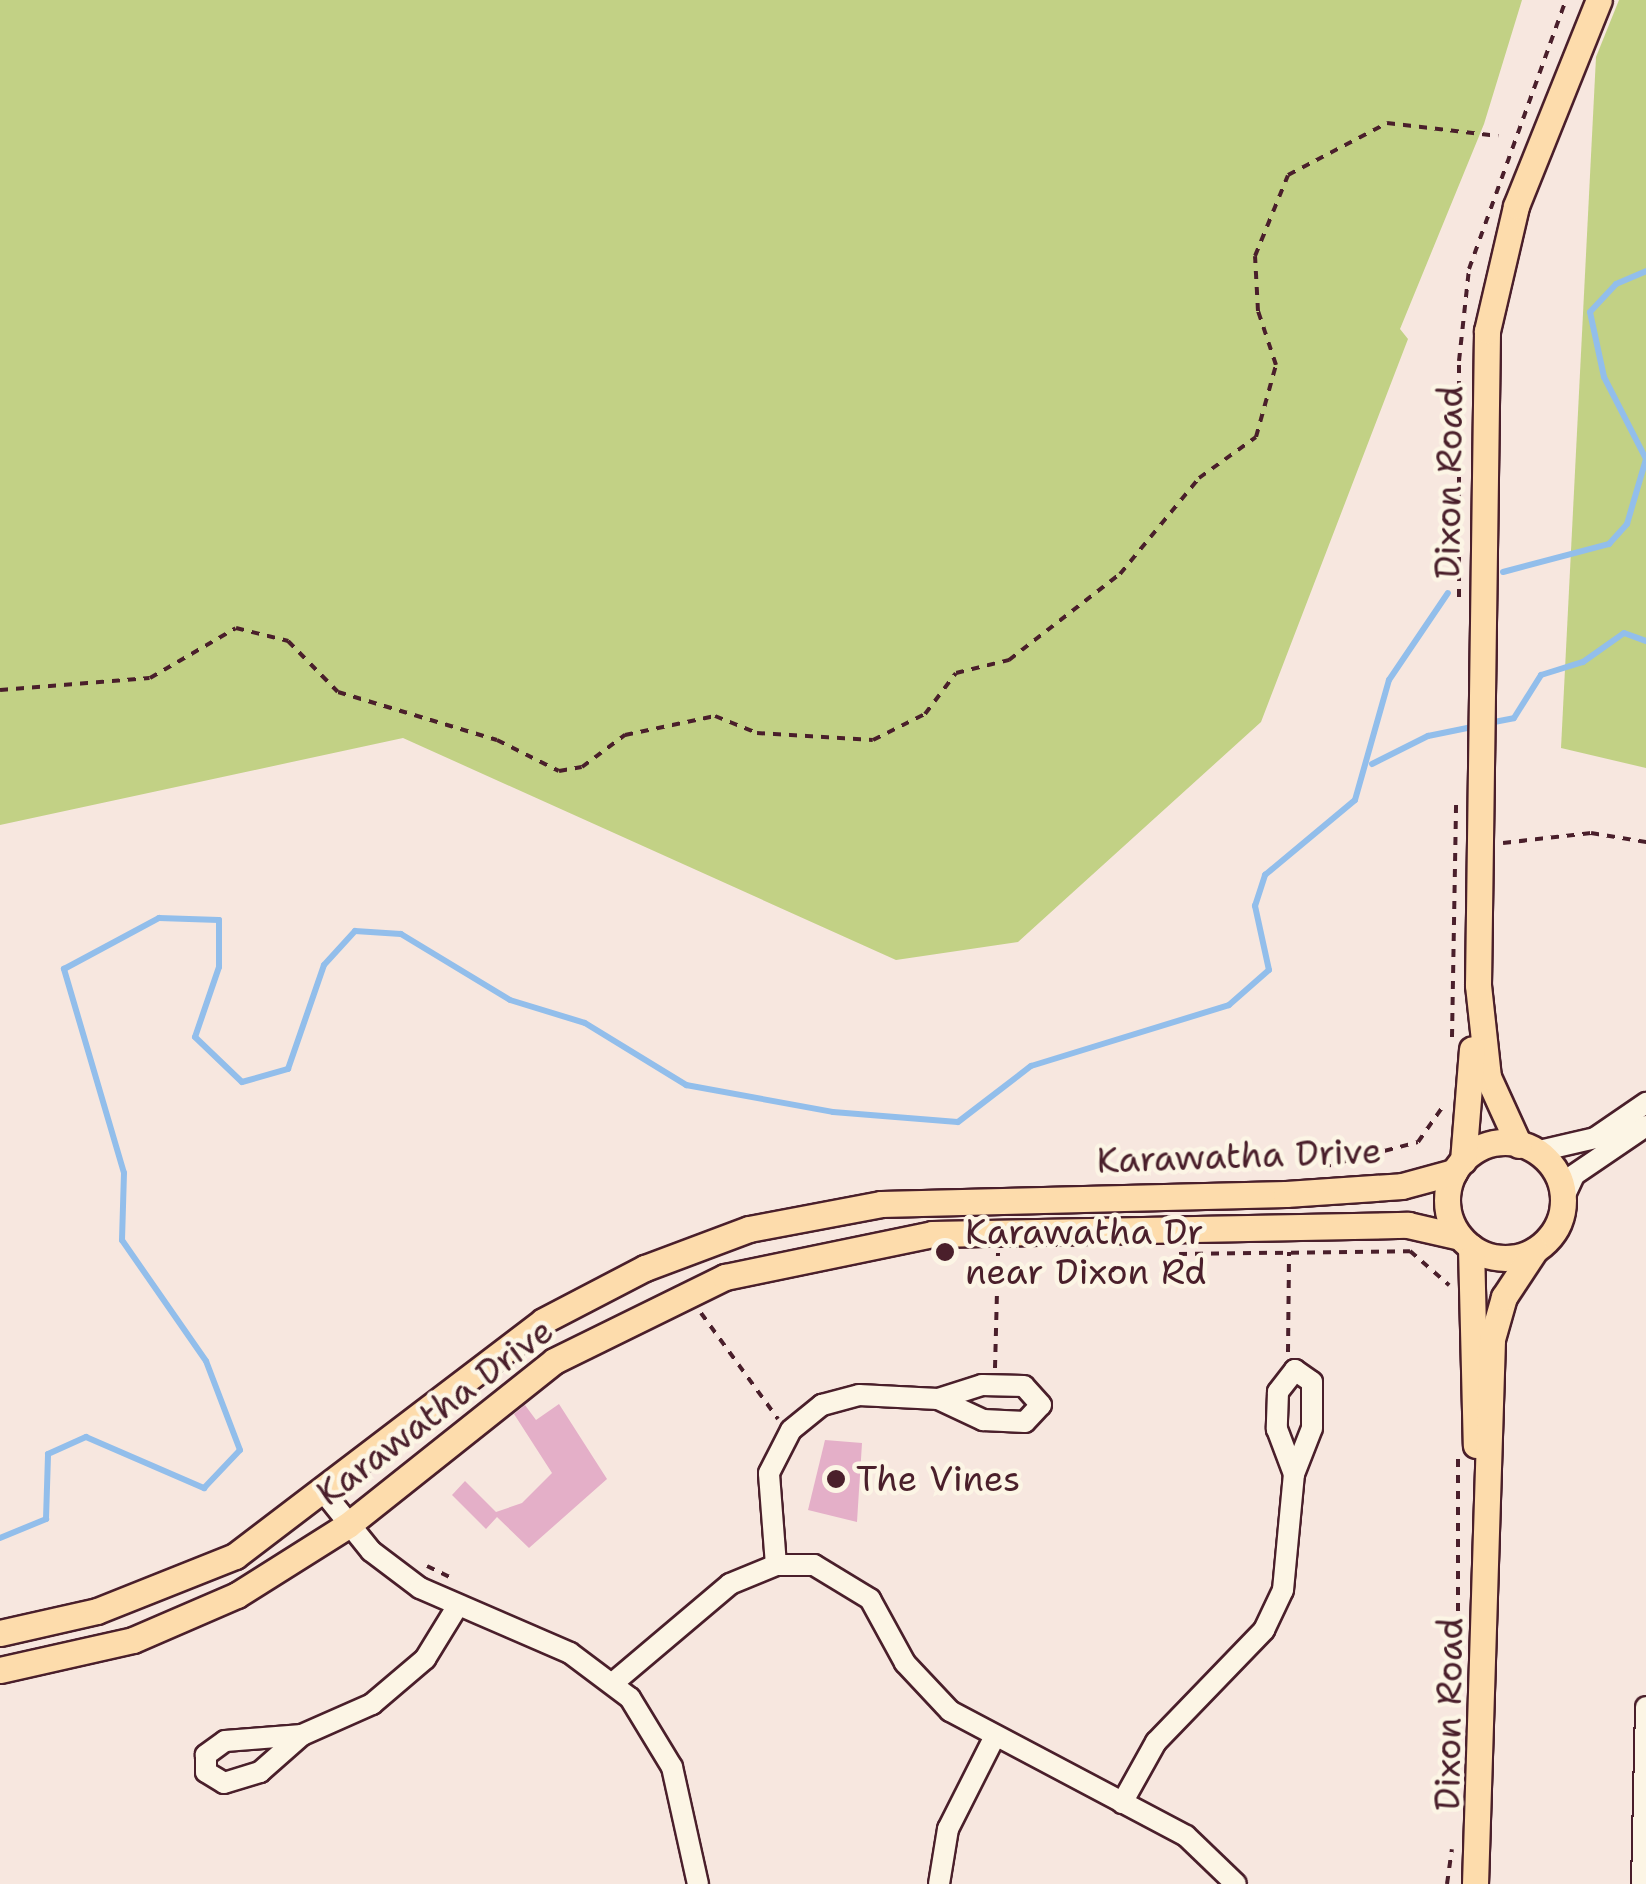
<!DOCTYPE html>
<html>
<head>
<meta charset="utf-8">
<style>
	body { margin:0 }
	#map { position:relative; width:1646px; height:1884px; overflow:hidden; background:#f7e7df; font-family:"Shantell Sans",sans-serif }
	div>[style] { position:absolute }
	.green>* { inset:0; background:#c2d185 }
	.stream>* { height:6px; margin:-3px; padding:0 3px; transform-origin:3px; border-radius:3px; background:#92beeb }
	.building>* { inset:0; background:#e4afc8 }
	.path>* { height:4px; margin-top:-2px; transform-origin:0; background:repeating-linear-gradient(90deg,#4a1f2b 0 8px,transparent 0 16px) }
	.roads { filter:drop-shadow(2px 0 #4a1f2b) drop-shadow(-2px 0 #4a1f2b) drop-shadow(0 2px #4a1f2b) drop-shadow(0 -2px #4a1f2b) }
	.minor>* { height:20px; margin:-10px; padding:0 10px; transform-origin:10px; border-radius:10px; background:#fcf5e5 }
	.major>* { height:25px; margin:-12.5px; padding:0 12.5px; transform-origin:12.5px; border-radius:12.5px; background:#fddcac }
	.major>.ring { margin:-12.5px; padding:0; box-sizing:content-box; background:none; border:25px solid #fddcac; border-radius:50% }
	.dots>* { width:28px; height:28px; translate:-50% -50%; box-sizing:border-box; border:5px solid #fcf5e5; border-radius:50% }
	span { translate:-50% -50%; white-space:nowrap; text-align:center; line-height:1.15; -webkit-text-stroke:9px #fcf5e5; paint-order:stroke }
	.street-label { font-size:35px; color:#4a1f2b }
	.poi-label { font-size:35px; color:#4a1f2b }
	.left { translate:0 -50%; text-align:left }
</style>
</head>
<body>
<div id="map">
	<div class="green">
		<div style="clip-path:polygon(0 0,1522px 0,1484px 124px,1400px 329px,1408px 339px,1261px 722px,1018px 942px,896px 960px,403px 738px,0 825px)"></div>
		<div style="clip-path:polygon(1619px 0,1646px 0,1646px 768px,1561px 748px,1596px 57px)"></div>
	</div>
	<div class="stream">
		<div style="left:1503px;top:572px;width:110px;rotate:-14.8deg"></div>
		<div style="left:1609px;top:544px;width:27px;rotate:-48deg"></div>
		<div style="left:1627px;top:524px;width:68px;rotate:-73.7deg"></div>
		<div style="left:1646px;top:459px;width:92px;rotate:-117.1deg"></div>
		<div style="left:1604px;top:377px;width:66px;rotate:-102.2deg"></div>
		<div style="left:1590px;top:312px;width:38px;rotate:-47deg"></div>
		<div style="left:1616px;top:284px;width:33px;rotate:-23deg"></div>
		<div style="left:1489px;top:723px;width:25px;rotate:-11deg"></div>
		<div style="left:1514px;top:718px;width:51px;rotate:-57.9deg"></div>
		<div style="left:1541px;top:675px;width:44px;rotate:-17.2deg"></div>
		<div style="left:1583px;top:662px;width:50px;rotate:-35.3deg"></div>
		<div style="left:1624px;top:633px;width:23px;rotate:20deg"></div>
		<div style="left:1372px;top:764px;width:63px;rotate:-26.6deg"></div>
		<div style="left:1428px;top:736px;width:50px;rotate:-11.5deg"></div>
		<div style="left:0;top:1538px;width:50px;rotate:-22.4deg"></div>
		<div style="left:46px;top:1519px;width:65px;rotate:-88.2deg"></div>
		<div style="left:48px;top:1454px;width:42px;rotate:-24.1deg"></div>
		<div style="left:86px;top:1437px;width:129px;rotate:23.4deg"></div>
		<div style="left:204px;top:1488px;width:52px;rotate:-46.5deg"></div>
		<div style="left:240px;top:1450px;width:95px;rotate:-110.9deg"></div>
		<div style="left:206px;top:1361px;width:147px;rotate:-124.8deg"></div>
		<div style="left:122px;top:1240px;width:67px;rotate:-88.3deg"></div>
		<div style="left:124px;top:1173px;width:213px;rotate:-106.4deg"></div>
		<div style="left:64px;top:969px;width:108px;rotate:-28.2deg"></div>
		<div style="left:159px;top:918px;width:60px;rotate:1.9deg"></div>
		<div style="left:219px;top:920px;width:47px;rotate:90deg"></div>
		<div style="left:219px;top:967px;width:74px;rotate:108.9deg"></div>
		<div style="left:195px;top:1037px;width:65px;rotate:43.8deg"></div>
		<div style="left:242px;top:1082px;width:48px;rotate:-15.8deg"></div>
		<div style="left:288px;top:1069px;width:110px;rotate:-70.9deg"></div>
		<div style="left:324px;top:965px;width:46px;rotate:-47.6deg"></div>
		<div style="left:355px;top:931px;width:46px;rotate:3.7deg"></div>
		<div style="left:401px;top:934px;width:127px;rotate:31.2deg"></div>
		<div style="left:510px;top:1000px;width:78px;rotate:17deg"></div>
		<div style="left:585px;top:1023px;width:119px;rotate:31.5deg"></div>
		<div style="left:686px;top:1085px;width:149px;rotate:10.4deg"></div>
		<div style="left:833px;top:1112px;width:125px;rotate:4.6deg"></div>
		<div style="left:958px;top:1122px;width:92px;rotate:-37.5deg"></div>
		<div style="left:1031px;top:1066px;width:207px;rotate:-17.1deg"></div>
		<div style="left:1229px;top:1005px;width:53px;rotate:-41.2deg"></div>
		<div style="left:1269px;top:970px;width:66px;rotate:-102.3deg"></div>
		<div style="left:1255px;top:906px;width:33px;rotate:-72deg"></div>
		<div style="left:1265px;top:875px;width:117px;rotate:-39.8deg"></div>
		<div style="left:1355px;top:800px;width:125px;rotate:-74.2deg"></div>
		<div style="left:1389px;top:680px;width:105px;rotate:-55.9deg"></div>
	</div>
	<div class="building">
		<div style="clip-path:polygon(559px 1404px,607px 1479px,529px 1548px,497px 1517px,486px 1529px,452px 1495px,465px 1481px,496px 1512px,522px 1503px,552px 1473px,514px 1414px,525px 1405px,536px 1420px)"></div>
		<div style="clip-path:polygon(825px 1440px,862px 1443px,857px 1522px,808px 1510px)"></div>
	</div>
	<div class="path">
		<div style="left:1459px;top:597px;width:236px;rotate:-90deg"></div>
		<div style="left:1459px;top:361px;width:93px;rotate:-83.8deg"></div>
		<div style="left:1469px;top:269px;width:286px;rotate:-70.2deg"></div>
		<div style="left:0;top:690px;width:150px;rotate:-4.6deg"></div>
		<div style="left:150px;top:678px;width:99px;rotate:-30.2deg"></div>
		<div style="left:236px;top:628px;width:54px;rotate:14deg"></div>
		<div style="left:288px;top:641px;width:71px;rotate:45.6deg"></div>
		<div style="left:338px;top:692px;width:166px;rotate:16.8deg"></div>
		<div style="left:497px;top:740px;width:69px;rotate:26.6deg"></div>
		<div style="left:559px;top:771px;width:23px;rotate:-10deg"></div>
		<div style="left:582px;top:767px;width:54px;rotate:-36.7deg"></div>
		<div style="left:625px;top:735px;width:92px;rotate:-11.9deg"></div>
		<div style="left:715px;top:716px;width:45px;rotate:22deg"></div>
		<div style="left:757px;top:733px;width:116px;rotate:3.5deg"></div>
		<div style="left:873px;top:740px;width:58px;rotate:-26.6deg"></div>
		<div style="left:925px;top:714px;width:51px;rotate:-52.9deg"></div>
		<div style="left:956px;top:673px;width:55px;rotate:-13.8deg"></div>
		<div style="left:1009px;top:660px;width:140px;rotate:-37.8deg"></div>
		<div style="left:1120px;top:574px;width:124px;rotate:-50.5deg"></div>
		<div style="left:1199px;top:478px;width:70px;rotate:-35.7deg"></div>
		<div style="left:1256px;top:437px;width:75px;rotate:-74.5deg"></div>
		<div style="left:1276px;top:365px;width:57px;rotate:-108.4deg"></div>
		<div style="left:1258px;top:311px;width:55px;rotate:-93.1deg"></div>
		<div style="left:1255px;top:256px;width:87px;rotate:-67.8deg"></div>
		<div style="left:1288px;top:175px;width:112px;rotate:-27.7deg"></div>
		<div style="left:1387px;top:123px;width:112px;rotate:6.7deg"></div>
		<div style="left:1503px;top:843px;width:89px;rotate:-6.5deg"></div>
		<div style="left:1591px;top:833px;width:56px;rotate:9.3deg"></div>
		<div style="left:1452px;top:1037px;width:235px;rotate:-89deg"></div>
		<div style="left:1323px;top:1167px;width:98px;rotate:-14.7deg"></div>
		<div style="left:1418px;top:1142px;width:45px;rotate:-54.9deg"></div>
		<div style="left:1179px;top:1254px;width:231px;rotate:-0.7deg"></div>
		<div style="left:1410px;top:1251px;width:52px;rotate:41.1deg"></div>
		<div style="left:701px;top:1313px;width:131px;rotate:54deg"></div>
		<div style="left:1288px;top:1352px;width:100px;rotate:-89.4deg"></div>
		<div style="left:995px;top:1368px;width:115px;rotate:-88.5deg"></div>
		<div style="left:1458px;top:1459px;width:201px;rotate:90deg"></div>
		<div style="left:427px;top:1566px;width:30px;rotate:26deg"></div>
		<div style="left:1447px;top:1884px;width:35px;rotate:-82deg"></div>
	</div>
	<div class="roads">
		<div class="minor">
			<div style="left:1535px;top:1152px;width:62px;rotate:-13.1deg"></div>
			<div style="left:1595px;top:1138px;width:62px;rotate:-34.5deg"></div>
			<div style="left:1563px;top:1199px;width:26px;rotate:-65deg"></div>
			<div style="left:1574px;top:1175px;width:87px;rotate:-34.2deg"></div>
			<div style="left:326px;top:1495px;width:72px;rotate:51.2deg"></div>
			<div style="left:371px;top:1551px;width:61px;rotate:37.1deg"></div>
			<div style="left:420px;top:1588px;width:163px;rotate:23.4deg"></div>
			<div style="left:570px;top:1653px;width:75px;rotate:36.9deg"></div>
			<div style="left:630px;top:1698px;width:81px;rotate:58.7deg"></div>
			<div style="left:672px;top:1767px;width:120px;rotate:77.5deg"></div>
			<div style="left:776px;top:1565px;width:92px;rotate:-94.4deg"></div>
			<div style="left:769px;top:1473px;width:48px;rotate:-62.9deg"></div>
			<div style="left:791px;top:1430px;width:40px;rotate:-39deg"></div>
			<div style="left:822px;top:1405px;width:38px;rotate:-15deg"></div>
			<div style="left:859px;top:1395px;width:79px;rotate:2.9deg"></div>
			<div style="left:938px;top:1399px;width:50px;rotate:25deg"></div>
			<div style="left:983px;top:1420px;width:42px;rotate:2.7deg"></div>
			<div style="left:1025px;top:1422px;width:23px;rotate:-47deg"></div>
			<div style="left:1041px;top:1405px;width:25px;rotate:-132deg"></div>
			<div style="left:1024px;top:1386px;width:42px;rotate:-178.6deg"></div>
			<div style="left:982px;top:1385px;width:46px;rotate:162.3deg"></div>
			<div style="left:613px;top:1683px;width:153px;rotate:-40.2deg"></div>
			<div style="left:730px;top:1584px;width:50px;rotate:-22.4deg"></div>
			<div style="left:776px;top:1565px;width:38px"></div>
			<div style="left:814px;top:1565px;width:66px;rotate:31.3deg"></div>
			<div style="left:870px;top:1599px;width:73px;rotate:61.3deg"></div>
			<div style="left:905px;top:1663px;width:66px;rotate:46.8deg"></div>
			<div style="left:950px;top:1711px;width:267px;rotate:27.9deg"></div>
			<div style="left:1186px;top:1836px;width:69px;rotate:43.8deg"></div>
			<div style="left:302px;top:1735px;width:77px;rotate:175.5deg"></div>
			<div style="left:225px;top:1741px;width:24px;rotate:144deg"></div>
			<div style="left:206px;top:1755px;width:17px;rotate:90deg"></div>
			<div style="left:206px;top:1772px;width:21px;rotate:31deg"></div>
			<div style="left:224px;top:1783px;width:38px;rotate:-17deg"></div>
			<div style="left:260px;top:1772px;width:56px;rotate:-41.4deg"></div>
			<div style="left:302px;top:1735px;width:77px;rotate:-23.9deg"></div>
			<div style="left:372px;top:1704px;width:70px;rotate:-40.3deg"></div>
			<div style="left:425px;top:1659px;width:61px;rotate:-58.4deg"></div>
			<div style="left:1122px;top:1803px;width:70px;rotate:-60.9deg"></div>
			<div style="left:1156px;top:1742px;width:156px;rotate:-46deg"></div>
			<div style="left:1264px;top:1630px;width:44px;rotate:-64.6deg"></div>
			<div style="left:1283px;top:1590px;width:117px;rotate:-84.6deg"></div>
			<div style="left:1294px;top:1474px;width:49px;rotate:-68.6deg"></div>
			<div style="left:1312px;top:1428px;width:46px;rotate:-90deg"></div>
			<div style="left:1312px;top:1382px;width:21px;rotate:-145deg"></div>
			<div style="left:1295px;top:1370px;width:28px;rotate:128deg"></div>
			<div style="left:1278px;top:1392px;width:37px;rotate:92deg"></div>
			<div style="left:1277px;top:1429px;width:48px;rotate:69.3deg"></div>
			<div style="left:939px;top:1884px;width:56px;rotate:-80.7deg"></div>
			<div style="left:948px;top:1829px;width:102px;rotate:-63.2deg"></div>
			<div style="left:1642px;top:1884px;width:177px;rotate:-88.7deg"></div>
		</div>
		<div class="major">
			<div class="ring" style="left:1447px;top:1142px;width:91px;height:91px"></div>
			<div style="left:1519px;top:1145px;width:75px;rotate:-114.5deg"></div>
			<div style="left:1488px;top:1077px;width:93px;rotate:-96.2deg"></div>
			<div style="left:1478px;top:985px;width:654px;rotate:-89.21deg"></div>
			<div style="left:1487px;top:331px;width:128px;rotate:-76.9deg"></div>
			<div style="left:1516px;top:206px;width:222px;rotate:-68.1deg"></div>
			<div style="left:1463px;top:1161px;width:112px;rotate:-85.4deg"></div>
			<div style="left:1471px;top:1247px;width:198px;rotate:88.6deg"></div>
			<div style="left:0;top:1633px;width:99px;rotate:-12.8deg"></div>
			<div style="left:97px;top:1611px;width:149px;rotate:-21.7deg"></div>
			<div style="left:235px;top:1556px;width:387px;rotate:-37.3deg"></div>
			<div style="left:543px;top:1321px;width:115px;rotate:-27.5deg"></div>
			<div style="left:645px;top:1268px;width:111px;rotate:-20.6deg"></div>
			<div style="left:749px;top:1229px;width:134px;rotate:-10.7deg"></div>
			<div style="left:881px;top:1204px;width:405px;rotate:-1.4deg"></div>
			<div style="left:1286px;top:1194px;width:116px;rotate:-3.9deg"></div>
			<div style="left:1402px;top:1186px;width:54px;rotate:-15.1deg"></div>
			<div style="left:0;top:1670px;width:136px;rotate:-12.7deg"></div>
			<div style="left:133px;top:1640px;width:113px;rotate:-23.4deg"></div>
			<div style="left:237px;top:1595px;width:131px;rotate:-32.2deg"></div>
			<div style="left:348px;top:1525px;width:263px;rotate:-38.5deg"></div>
			<div style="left:554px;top:1361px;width:191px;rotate:-26.2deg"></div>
			<div style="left:725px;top:1277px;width:211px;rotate:-11.7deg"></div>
			<div style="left:932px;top:1234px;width:476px;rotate:-1.1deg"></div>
			<div style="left:1408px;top:1225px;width:53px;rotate:13deg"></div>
			<div style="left:1475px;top:1884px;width:545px;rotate:-88.21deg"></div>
			<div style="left:1492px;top:1339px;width:44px;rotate:-74.1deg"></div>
			<div style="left:1504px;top:1297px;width:56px;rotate:-56.6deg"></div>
		</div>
	</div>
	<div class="dots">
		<div style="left:945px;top:1252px;background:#4a1f2b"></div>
		<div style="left:836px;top:1479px;background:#4a1f2b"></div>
	</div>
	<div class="street-label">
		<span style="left:1449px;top:482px;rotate:-89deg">Dixon Road</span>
		<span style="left:1239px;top:1156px;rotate:-2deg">Karawatha Drive</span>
		<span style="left:435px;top:1412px;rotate:-37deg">Karawatha Drive</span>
		<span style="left:1449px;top:1714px;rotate:-89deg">Dixon Road</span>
	</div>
	<div class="poi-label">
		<span class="left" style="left:965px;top:1252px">Karawatha Dr<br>near Dixon Rd</span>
		<span class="left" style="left:856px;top:1479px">The Vines</span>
	</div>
</div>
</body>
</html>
